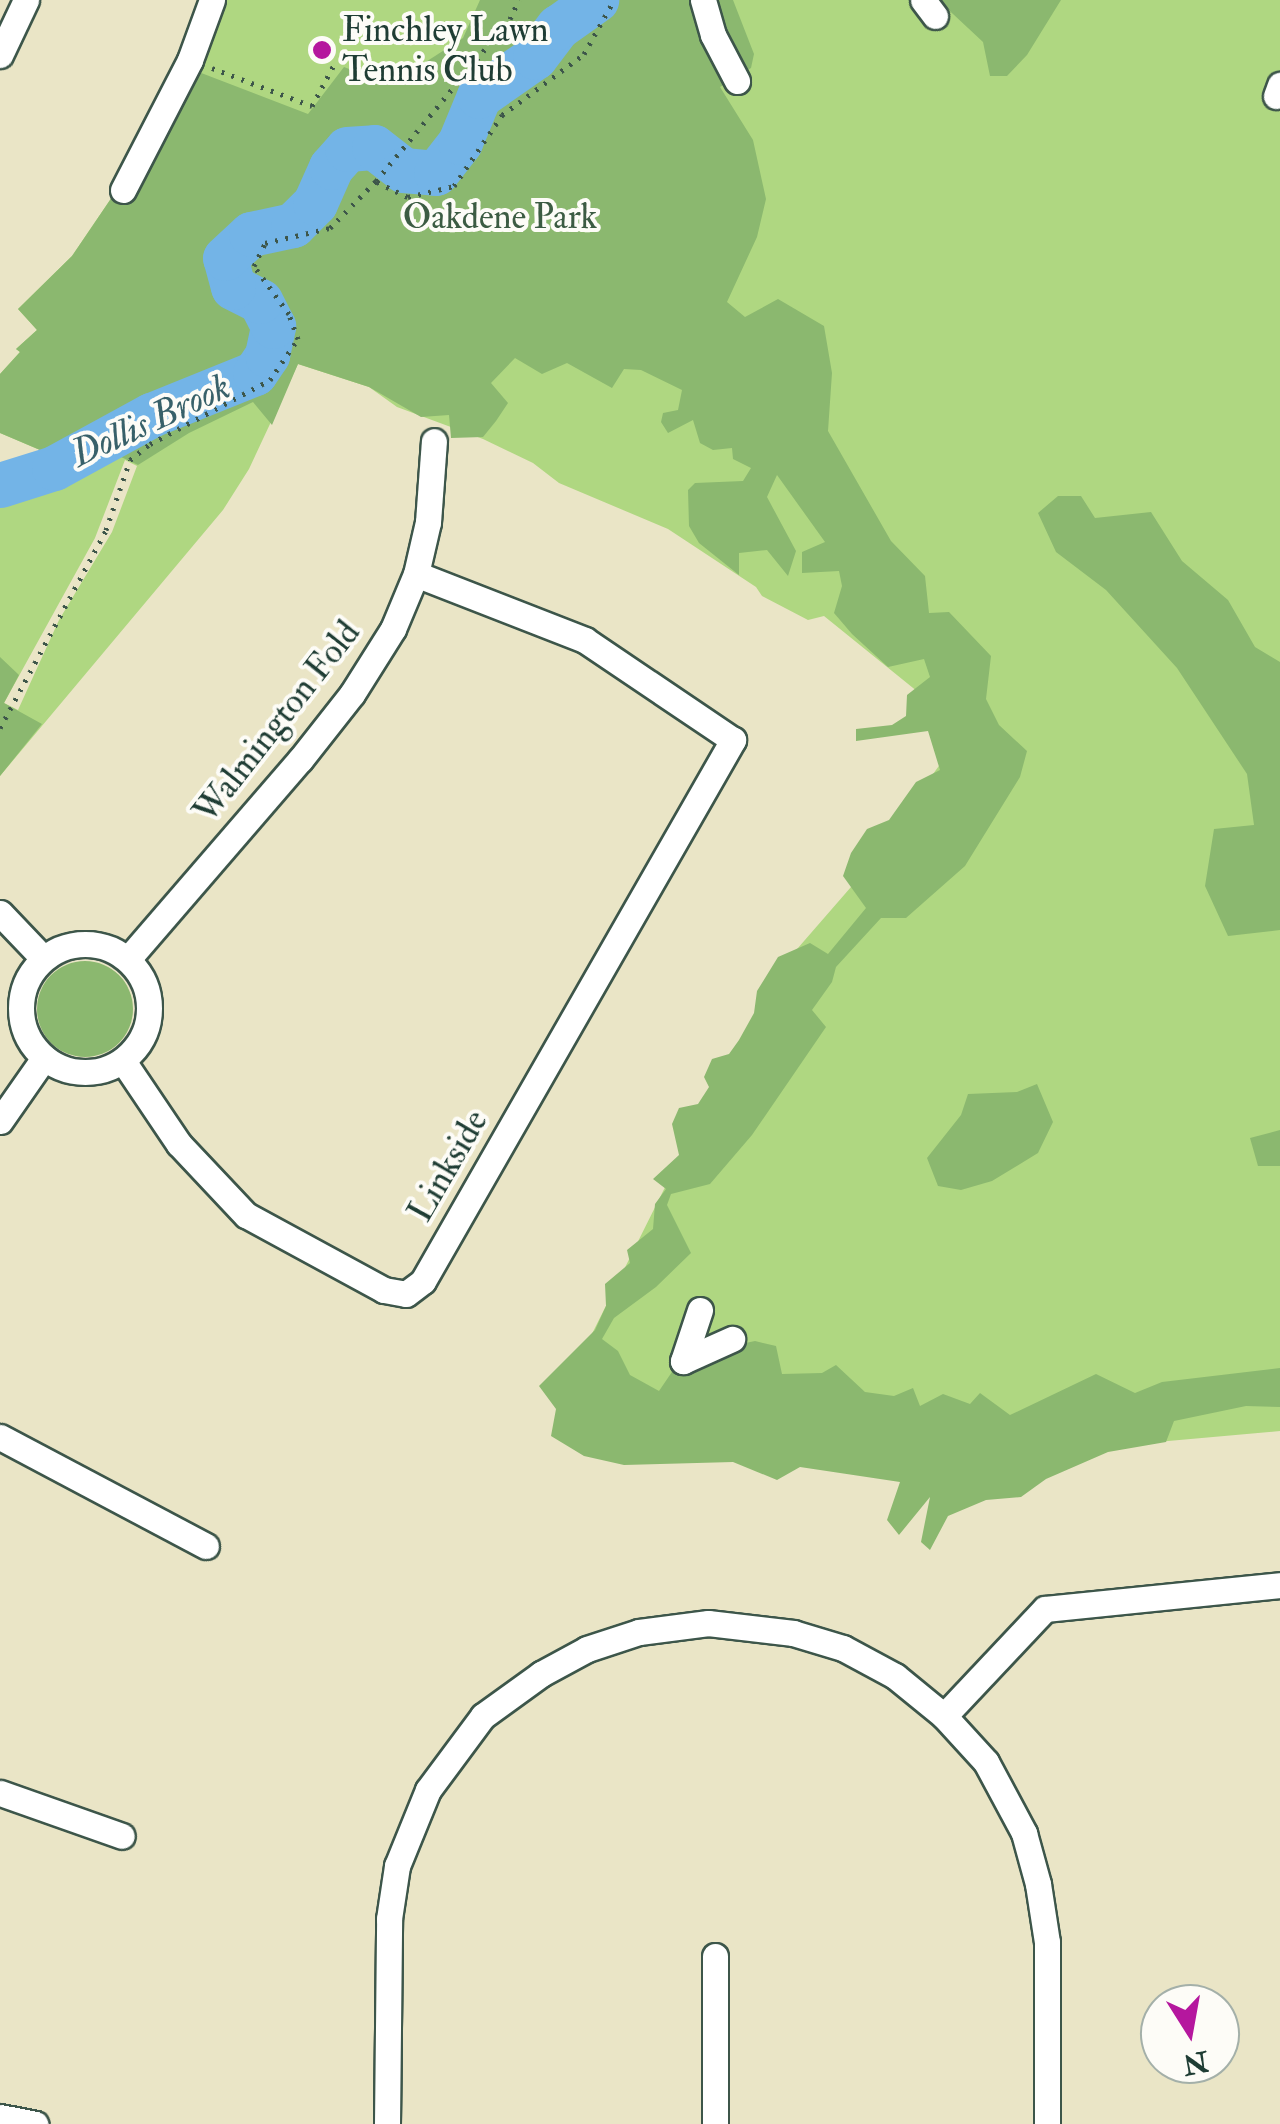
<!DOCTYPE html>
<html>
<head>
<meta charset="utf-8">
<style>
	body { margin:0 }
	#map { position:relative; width:1280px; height:2124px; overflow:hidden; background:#eae5c6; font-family:"IM FELL Double Pica",serif }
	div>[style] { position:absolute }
	.green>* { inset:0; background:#afd781 }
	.forest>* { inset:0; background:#8bb86f }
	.round { border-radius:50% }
	.river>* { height:45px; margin:-22.5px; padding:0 22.5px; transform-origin:22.5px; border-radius:22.5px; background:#73b4e7 }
	.path>* { height:5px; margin-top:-2.5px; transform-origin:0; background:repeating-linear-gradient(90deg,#3d564a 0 2.5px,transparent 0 10.5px) }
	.roads { filter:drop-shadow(2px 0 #3d564a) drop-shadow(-2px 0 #3d564a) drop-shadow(0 2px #3d564a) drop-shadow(0 -2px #3d564a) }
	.minor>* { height:25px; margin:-12.5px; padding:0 12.5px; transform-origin:12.5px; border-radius:12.5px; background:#fff }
	.minor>.ring { margin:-12.5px; padding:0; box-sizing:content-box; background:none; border:25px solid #fff; border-radius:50% }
	.dots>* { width:28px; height:28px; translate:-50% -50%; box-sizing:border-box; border:5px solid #fdfcf7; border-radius:50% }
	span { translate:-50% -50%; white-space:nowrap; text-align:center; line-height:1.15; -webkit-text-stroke:8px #fdfcf7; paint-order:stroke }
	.poi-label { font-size:35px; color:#1f3d34 }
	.left { translate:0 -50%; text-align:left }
	.park-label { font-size:35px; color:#3c5c43 }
	.street-label { font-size:35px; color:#1f3d34 }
	.water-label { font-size:38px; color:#38616a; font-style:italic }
	.north { position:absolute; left:1140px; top:1984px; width:100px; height:100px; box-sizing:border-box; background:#fdfcf7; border:2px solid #a4b0a9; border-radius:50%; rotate:169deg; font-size:28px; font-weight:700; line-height:40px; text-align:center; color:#1f3d34 }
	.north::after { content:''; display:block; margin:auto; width:35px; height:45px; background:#b5179e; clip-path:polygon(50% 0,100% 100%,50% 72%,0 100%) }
</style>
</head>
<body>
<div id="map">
	<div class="green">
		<div style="clip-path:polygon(evenodd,214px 0,1280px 0,1280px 1431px,1112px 1446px,964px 1468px,572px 1374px,692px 1133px,791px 956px,851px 887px,965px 730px,824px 616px,808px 620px,762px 596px,756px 587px,668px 529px,559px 483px,533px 463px,483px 439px,397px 407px,369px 387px,298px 364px,249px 469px,223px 510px,0 776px,0 478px,38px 467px,44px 458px,40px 450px,0 433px,0 374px,20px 352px,16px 349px,37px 330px,18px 309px,72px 256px,110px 200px,214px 0,125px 460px,137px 466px,112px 532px,59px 620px,18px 710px,4px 703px,95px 538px,125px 460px)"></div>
	</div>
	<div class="forest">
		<div style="clip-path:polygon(480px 0,733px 0,754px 54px,751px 68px,720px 87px,753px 140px,766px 199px,757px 237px,727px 302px,745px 317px,778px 299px,824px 326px,832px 373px,828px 431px,891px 541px,925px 576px,929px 613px,949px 612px,991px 656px,986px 699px,999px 725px,1027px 751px,1020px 777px,965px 866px,906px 918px,881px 918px,836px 967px,832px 982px,812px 1010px,826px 1027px,752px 1135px,710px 1184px,671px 1194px,667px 1205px,691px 1253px,656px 1287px,614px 1318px,602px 1339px,618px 1351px,630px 1375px,659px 1391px,676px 1366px,685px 1334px,708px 1337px,727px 1347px,755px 1341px,776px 1346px,782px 1374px,822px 1373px,836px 1365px,865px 1392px,894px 1396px,913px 1388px,920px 1406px,943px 1394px,970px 1404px,980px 1393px,1010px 1415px,1096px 1374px,1135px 1393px,1162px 1382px,1280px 1368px,1280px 1407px,1246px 1406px,1174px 1421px,1166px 1442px,1108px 1452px,1046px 1479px,1021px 1497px,986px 1500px,948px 1516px,930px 1550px,921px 1542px,930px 1497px,899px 1535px,887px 1520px,900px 1482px,800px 1467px,777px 1480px,733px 1462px,624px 1465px,584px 1456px,551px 1436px,556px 1409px,539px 1386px,595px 1330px,606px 1306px,605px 1284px,630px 1263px,627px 1250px,653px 1229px,655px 1204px,666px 1189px,653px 1179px,679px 1155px,672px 1124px,679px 1108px,698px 1104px,709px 1087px,704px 1077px,712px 1059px,729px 1054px,739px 1040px,754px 1013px,757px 991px,778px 957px,810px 943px,828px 954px,866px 908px,843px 876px,851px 853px,867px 829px,889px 820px,916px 782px,940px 770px,928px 731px,856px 741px,856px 729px,892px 725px,906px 716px,907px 695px,930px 677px,924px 659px,888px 667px,852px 634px,834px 613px,842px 586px,839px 571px,802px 573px,802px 552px,825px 542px,777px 475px,767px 497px,796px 551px,788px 576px,767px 550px,739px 553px,739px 575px,699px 543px,689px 526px,688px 490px,695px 483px,743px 481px,751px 468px,733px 459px,732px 448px,713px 450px,700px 443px,693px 420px,668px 433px,661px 422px,663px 413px,678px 410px,682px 390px,641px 370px,624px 369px,612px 388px,567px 363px,542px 374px,515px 358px,491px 383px,508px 403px,496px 421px,483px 437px,451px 438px,449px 415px,421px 417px,369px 387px,298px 364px,272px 425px,253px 402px,189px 433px,138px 465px,104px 449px,59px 474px,0 490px,0 478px,38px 467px,44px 458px,40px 450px,0 433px,0 374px,20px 352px,16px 349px,37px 330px,18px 309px,72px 256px,110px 200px,183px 66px,308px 114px,344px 67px,390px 85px,463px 38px)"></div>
		<div style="clip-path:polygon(938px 0,1061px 0,1027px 55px,1007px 76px,990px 76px,983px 42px)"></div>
		<div style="clip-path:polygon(1058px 496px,1081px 496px,1095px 518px,1151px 512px,1182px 561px,1228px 600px,1255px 647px,1280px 662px,1280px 930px,1228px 936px,1205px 886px,1214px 829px,1254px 825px,1247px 774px,1177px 668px,1106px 590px,1056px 552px,1038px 513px)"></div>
		<div style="clip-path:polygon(0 657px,19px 675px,4px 703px,42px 724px,0 776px)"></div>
		<div class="round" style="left:37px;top:961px;width:96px;height:96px"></div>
		<div style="clip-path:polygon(1037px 1084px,1053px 1122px,1038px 1153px,992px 1181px,961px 1190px,938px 1186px,927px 1158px,961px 1115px,968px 1094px,1017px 1092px)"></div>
		<div style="clip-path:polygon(1280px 1130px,1280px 1166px,1258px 1166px,1250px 1138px)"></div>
	</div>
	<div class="river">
		<div style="left:0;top:485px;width:57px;rotate:-17.5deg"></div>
		<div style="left:54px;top:468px;width:111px;rotate:-28.7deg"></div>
		<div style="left:151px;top:415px;width:112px;rotate:-22deg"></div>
		<div style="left:255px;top:373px;width:22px;rotate:-56deg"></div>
		<div style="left:267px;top:355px;width:30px;rotate:-78deg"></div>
		<div style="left:273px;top:326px;width:28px;rotate:-117deg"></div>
		<div style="left:260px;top:301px;width:30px;rotate:-153deg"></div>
		<div style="left:233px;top:287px;width:30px;rotate:-105deg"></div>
		<div style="left:225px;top:258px;width:35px;rotate:-43deg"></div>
		<div style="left:251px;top:234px;width:43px;rotate:-12.1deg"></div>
		<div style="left:293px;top:225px;width:31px;rotate:-45deg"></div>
		<div style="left:315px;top:203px;width:39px;rotate:-66deg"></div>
		<div style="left:331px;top:167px;width:24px;rotate:-48deg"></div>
		<div style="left:347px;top:149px;width:27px;rotate:-4deg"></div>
		<div style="left:374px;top:147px;width:37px;rotate:38deg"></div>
		<div style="left:403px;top:170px;width:33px;rotate:5deg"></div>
		<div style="left:436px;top:173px;width:39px;rotate:-52deg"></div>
		<div style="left:460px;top:142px;width:50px;rotate:-67.6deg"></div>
		<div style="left:479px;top:96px;width:68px;rotate:-34.9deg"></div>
		<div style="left:535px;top:57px;width:38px;rotate:-53deg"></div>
		<div style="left:558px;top:27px;width:47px;rotate:-35.4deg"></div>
	</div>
	<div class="path">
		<div style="left:212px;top:68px;width:107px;rotate:20.8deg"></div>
		<div style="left:312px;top:106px;width:49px;rotate:-61.9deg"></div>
		<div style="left:377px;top:182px;width:34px;rotate:26deg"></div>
		<div style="left:408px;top:197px;width:47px;rotate:-13.4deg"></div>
		<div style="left:454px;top:186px;width:86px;rotate:-55.9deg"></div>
		<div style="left:502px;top:115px;width:102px;rotate:-36.6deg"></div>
		<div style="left:584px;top:54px;width:62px;rotate:-60.9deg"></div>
		<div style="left:0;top:728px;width:225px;rotate:-61.8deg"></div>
		<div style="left:106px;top:530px;width:74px;rotate:-71.1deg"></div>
		<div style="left:130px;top:460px;width:26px;rotate:-39deg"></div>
		<div style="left:150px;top:444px;width:136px;rotate:-28.1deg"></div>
		<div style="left:270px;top:380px;width:50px;rotate:-55.7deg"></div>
		<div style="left:298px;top:339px;width:27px;rotate:-110deg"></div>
		<div style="left:289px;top:314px;width:59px;rotate:-126.1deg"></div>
		<div style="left:254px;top:266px;width:25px;rotate:-64deg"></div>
		<div style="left:265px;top:243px;width:67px;rotate:-13deg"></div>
		<div style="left:330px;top:228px;width:66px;rotate:-45.6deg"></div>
		<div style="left:376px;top:181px;width:210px;rotate:-50.4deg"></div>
		<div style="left:510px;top:19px;width:21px;rotate:-65deg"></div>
	</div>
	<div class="roads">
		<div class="minor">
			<div style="left:703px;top:0;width:36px;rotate:74deg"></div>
			<div style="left:713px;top:35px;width:52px;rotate:62.4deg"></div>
			<div style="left:923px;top:0;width:20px;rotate:53deg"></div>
			<div style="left:0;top:55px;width:61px;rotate:-64.7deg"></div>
			<div style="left:1276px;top:96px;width:12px;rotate:-70deg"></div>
			<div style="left:123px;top:190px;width:146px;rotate:-62.7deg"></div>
			<div style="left:190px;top:60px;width:64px;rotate:-69.9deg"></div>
			<div style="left:0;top:913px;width:62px;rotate:46.3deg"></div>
			<div class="ring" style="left:21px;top:944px;width:103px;height:103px"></div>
			<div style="left:128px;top:959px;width:263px;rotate:-49.2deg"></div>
			<div style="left:300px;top:760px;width:84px;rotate:-51.8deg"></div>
			<div style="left:352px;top:694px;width:77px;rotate:-57.8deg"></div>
			<div style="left:393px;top:629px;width:60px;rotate:-67.3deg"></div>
			<div style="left:416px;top:574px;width:53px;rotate:-77deg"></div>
			<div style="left:428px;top:522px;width:81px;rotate:-85.8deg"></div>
			<div style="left:123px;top:1061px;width:100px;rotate:56deg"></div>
			<div style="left:179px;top:1144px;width:98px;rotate:46.7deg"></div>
			<div style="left:246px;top:1215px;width:157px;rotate:28.5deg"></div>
			<div style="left:384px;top:1290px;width:22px;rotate:10deg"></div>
			<div style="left:406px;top:1294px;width:21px;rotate:-37deg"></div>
			<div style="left:423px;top:1281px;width:624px;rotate:-60.19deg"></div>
			<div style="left:733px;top:740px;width:179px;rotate:-146deg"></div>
			<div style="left:585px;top:640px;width:181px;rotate:-158.7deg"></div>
			<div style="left:0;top:1121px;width:77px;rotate:-55.1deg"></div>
			<div style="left:700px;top:1310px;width:54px;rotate:108.4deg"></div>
			<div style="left:683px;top:1361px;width:54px;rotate:-24.2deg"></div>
			<div style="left:0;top:1437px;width:233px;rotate:27.9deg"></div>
			<div style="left:944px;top:1716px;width:147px;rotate:-46.7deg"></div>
			<div style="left:1045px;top:1609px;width:236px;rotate:-5.8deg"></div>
			<div style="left:0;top:1793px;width:129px;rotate:19.4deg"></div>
			<div style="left:715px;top:1956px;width:168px;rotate:90deg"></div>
			<div style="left:0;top:2117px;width:36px;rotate:11deg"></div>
			<div style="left:387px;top:2124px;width:205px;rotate:-89.4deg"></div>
			<div style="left:389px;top:1919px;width:54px;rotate:-81.4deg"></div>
			<div style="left:397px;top:1866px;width:82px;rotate:-67.8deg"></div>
			<div style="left:428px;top:1790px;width:92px;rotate:-53.4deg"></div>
			<div style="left:483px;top:1716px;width:72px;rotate:-35.9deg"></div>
			<div style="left:541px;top:1674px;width:52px;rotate:-28.5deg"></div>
			<div style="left:587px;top:1649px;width:55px;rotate:-18.1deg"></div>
			<div style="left:639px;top:1632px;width:70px;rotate:-7.4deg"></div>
			<div style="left:708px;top:1623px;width:86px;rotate:6.7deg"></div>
			<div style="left:793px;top:1633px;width:52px;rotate:16.7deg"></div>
			<div style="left:843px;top:1648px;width:59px;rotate:28.3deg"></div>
			<div style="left:895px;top:1676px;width:63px;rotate:39.2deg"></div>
			<div style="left:944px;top:1716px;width:62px;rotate:47.6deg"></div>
			<div style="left:986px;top:1762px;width:81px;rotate:61.8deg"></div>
			<div style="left:1024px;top:1833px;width:53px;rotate:74.6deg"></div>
			<div style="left:1038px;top:1884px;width:59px;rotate:81.2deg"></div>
			<div style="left:1047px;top:1942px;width:182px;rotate:90deg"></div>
		</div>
	</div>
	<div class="dots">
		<div style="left:322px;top:50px;background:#b5179e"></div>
	</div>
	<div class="poi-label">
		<span class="left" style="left:342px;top:50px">Finchley Lawn<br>Tennis Club</span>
	</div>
	<div class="park-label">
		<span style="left:500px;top:217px">Oakdene Park</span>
	</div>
	<div class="street-label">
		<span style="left:277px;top:722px;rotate:-52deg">Walmington Fold</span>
		<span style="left:448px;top:1166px;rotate:-60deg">Linkside</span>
	</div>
	<div class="water-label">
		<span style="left:151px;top:421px;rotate:-25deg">Dollis Brook</span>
	</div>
	<div class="north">N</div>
</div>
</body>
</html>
